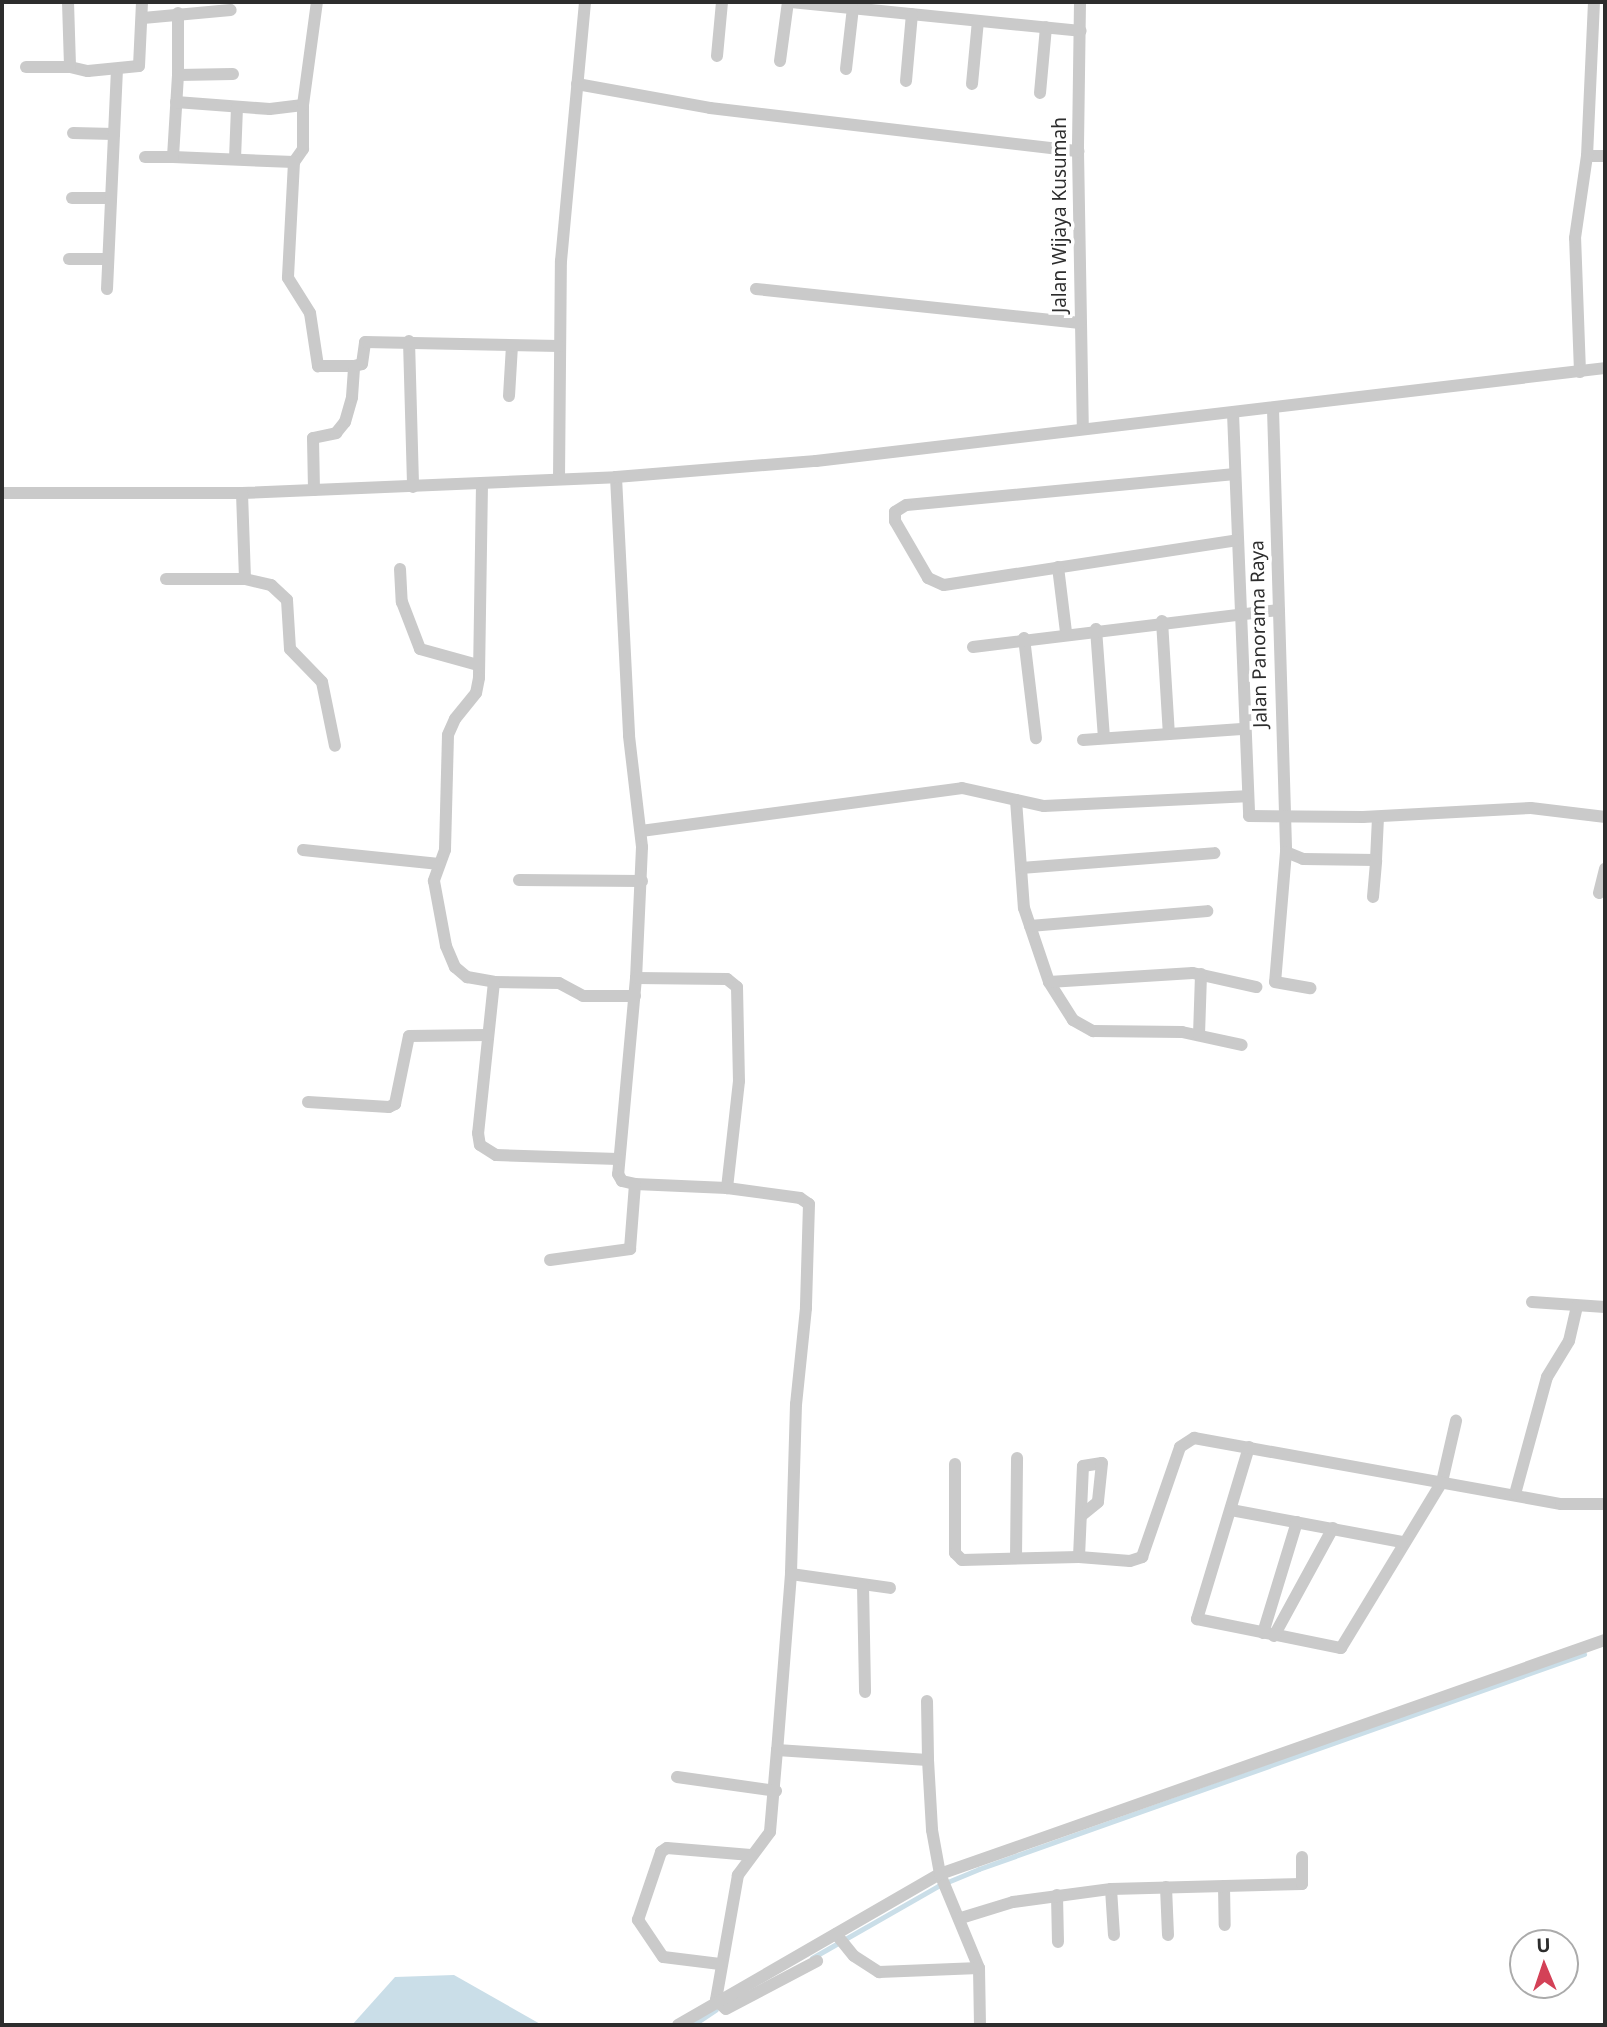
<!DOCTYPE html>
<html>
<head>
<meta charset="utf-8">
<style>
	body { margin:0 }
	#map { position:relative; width:1607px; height:2027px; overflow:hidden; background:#fff; font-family:"Noto Sans",sans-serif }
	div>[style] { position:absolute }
	.water>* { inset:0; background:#cadee8 }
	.stream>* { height:4.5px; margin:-2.25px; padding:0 2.25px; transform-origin:2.25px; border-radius:2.25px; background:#cadee8 }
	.street>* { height:12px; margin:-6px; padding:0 6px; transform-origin:6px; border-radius:6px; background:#cacaca }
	span { translate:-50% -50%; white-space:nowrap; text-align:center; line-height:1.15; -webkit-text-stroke:7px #fff; paint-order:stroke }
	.street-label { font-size:19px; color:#2d2d2d }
	.frame { position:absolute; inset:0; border:4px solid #2d2d2d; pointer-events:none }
	.north { position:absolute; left:1509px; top:1929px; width:70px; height:70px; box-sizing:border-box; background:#fff; border:2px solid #ababab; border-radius:50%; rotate:358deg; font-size:19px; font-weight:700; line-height:28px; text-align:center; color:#2d2d2d }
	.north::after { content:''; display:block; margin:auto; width:24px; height:32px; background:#d34157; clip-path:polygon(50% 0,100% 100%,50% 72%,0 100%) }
</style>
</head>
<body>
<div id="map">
	<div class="water">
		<div style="clip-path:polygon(454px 1975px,542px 2025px,352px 2025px,395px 1977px)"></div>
	</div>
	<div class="stream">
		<div style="left:812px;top:1958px;width:145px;rotate:-29.7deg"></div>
		<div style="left:938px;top:1886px;width:44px;rotate:-22.5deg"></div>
		<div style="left:979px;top:1869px;width:642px;rotate:-19.56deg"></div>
		<div style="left:693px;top:2025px;width:27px;rotate:-34deg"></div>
	</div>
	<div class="street">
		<div style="left:68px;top:2px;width:65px;rotate:88.2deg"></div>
		<div style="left:70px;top:67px;width:18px;rotate:13deg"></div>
		<div style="left:88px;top:71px;width:51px;rotate:-5.6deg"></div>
		<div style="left:139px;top:66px;width:64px;rotate:-87.3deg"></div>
		<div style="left:791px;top:2px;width:291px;rotate:5.7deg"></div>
		<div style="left:1080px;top:2px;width:149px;rotate:90.8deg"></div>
		<div style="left:1078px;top:151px;width:277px;rotate:89deg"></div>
		<div style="left:178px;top:13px;width:62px;rotate:90deg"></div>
		<div style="left:178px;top:75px;width:55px;rotate:-1deg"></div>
		<div style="left:143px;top:18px;width:88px;rotate:-5.2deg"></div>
		<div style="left:717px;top:56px;width:54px;rotate:-84.7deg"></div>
		<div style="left:780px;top:61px;width:60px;rotate:-82.3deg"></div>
		<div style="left:26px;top:67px;width:44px"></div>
		<div style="left:846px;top:69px;width:61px;rotate:-83.5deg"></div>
		<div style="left:178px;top:75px;width:82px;rotate:93.5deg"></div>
		<div style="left:173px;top:157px;width:121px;rotate:2.4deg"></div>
		<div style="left:294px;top:162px;width:16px;rotate:-55deg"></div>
		<div style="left:303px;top:149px;width:44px;rotate:-90deg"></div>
		<div style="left:906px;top:81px;width:67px;rotate:-84.9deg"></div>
		<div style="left:577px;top:84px;width:135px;rotate:10.2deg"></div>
		<div style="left:710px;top:108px;width:371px;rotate:6.7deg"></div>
		<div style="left:972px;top:84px;width:63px;rotate:-84.6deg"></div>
		<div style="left:1040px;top:93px;width:66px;rotate:-84.8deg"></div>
		<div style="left:176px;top:102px;width:94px;rotate:4.3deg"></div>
		<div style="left:270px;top:109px;width:33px;rotate:-7deg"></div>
		<div style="left:303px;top:105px;width:104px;rotate:-82.3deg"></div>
		<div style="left:73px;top:133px;width:41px;rotate:1.4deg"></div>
		<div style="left:1587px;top:156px;width:18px"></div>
		<div style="left:145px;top:157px;width:28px"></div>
		<div style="left:235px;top:159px;width:51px;rotate:-87.8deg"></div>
		<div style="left:294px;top:162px;width:116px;rotate:93deg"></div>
		<div style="left:288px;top:278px;width:41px;rotate:57.8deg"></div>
		<div style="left:310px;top:313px;width:54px;rotate:81.4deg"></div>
		<div style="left:318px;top:366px;width:36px"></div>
		<div style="left:72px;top:198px;width:39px"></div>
		<div style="left:69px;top:259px;width:39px"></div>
		<div style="left:107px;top:289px;width:218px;rotate:-87.4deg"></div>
		<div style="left:756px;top:289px;width:326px;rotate:6deg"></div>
		<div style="left:409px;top:341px;width:146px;rotate:88.4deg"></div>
		<div style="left:1580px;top:372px;width:134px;rotate:-92.1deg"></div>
		<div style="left:1575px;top:238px;width:83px;rotate:-81.7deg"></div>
		<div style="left:1587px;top:156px;width:154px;rotate:-87.4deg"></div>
		<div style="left:509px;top:396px;width:50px;rotate:-86.6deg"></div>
		<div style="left:1273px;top:409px;width:443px;rotate:88.3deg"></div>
		<div style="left:1286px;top:852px;width:18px;rotate:22deg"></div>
		<div style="left:1303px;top:859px;width:73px;rotate:0.8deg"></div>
		<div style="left:1376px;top:860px;width:43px;rotate:-87.3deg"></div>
		<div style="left:1233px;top:413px;width:403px;rotate:87.7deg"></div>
		<div style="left:1249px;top:816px;width:114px;rotate:0.5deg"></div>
		<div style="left:1363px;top:817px;width:168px;rotate:-3.1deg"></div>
		<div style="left:1531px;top:808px;width:75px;rotate:6.9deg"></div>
		<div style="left:1235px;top:474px;width:330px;rotate:174.6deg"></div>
		<div style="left:906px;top:505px;width:13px;rotate:148deg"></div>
		<div style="left:895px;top:512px;width:9px;rotate:90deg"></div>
		<div style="left:895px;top:521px;width:66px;rotate:59.9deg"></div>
		<div style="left:928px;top:578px;width:17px;rotate:24deg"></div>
		<div style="left:944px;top:585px;width:297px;rotate:-8.7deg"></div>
		<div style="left:616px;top:477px;width:259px;rotate:87.1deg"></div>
		<div style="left:629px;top:736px;width:112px;rotate:83.3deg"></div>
		<div style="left:642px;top:847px;width:131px;rotate:92.6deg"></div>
		<div style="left:636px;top:978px;width:197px;rotate:95.2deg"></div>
		<div style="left:618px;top:1174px;width:8px;rotate:60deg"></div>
		<div style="left:622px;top:1181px;width:13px;rotate:13deg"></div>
		<div style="left:635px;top:1184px;width:92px;rotate:2.5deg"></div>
		<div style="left:727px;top:1188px;width:74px;rotate:7.8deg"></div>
		<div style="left:800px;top:1198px;width:11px;rotate:34deg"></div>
		<div style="left:809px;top:1204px;width:104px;rotate:91.7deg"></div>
		<div style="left:806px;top:1308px;width:97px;rotate:95.9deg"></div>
		<div style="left:796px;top:1404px;width:170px;rotate:91.7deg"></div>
		<div style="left:791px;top:1574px;width:177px;rotate:94.5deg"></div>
		<div style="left:777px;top:1750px;width:151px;rotate:3.8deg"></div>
		<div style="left:928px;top:1760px;width:70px;rotate:86.7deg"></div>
		<div style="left:932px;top:1830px;width:45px;rotate:79.7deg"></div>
		<div style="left:940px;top:1874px;width:102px;rotate:67.5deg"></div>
		<div style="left:979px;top:1968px;width:57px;rotate:89deg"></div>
		<div style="left:559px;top:479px;width:218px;rotate:-89.5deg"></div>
		<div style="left:561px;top:261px;width:260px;rotate:-84.7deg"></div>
		<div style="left:482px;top:484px;width:194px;rotate:90.9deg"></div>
		<div style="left:479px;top:678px;width:15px;rotate:101deg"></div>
		<div style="left:476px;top:693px;width:33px;rotate:129deg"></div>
		<div style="left:455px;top:719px;width:17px;rotate:114deg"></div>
		<div style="left:448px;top:735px;width:115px;rotate:91.5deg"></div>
		<div style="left:445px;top:850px;width:33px;rotate:110deg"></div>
		<div style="left:434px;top:881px;width:66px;rotate:79.5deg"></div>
		<div style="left:446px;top:946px;width:23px;rotate:67deg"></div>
		<div style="left:455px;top:967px;width:16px;rotate:40deg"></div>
		<div style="left:467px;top:977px;width:27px;rotate:10deg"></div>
		<div style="left:494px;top:982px;width:65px;rotate:0.9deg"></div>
		<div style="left:559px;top:983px;width:27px;rotate:28deg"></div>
		<div style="left:583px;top:996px;width:52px"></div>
		<div style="left:314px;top:490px;width:52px;rotate:-91.1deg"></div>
		<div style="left:313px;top:438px;width:24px;rotate:-12deg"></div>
		<div style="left:336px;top:433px;width:14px;rotate:-51deg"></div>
		<div style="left:345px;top:422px;width:26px;rotate:-74deg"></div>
		<div style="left:352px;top:397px;width:31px;rotate:-86deg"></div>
		<div style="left:354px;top:366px;width:8px;rotate:-14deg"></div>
		<div style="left:362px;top:364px;width:22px;rotate:-82deg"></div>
		<div style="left:365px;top:342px;width:194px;rotate:1.2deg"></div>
		<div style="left:2px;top:493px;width:240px"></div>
		<div style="left:242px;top:493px;width:374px;rotate:-2.4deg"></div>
		<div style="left:616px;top:477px;width:201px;rotate:-4.6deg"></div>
		<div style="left:816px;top:461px;width:794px;rotate:-6.72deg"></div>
		<div style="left:242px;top:493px;width:86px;rotate:88deg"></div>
		<div style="left:245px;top:579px;width:27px;rotate:13deg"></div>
		<div style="left:271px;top:585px;width:22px;rotate:43deg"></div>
		<div style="left:287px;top:600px;width:49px;rotate:86.5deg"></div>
		<div style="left:290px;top:649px;width:46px;rotate:45.9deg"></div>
		<div style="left:322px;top:682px;width:65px;rotate:78.5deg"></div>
		<div style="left:1058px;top:567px;width:65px;rotate:83deg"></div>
		<div style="left:400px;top:569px;width:33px;rotate:87deg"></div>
		<div style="left:402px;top:602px;width:50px;rotate:69deg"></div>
		<div style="left:420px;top:649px;width:60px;rotate:15.4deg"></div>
		<div style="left:166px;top:579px;width:79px"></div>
		<div style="left:1162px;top:621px;width:113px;rotate:86.5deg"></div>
		<div style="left:1096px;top:629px;width:109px;rotate:85.8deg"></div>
		<div style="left:1024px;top:638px;width:101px;rotate:83.2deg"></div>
		<div style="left:973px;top:647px;width:308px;rotate:-6.9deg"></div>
		<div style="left:1083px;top:740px;width:159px;rotate:-4deg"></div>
		<div style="left:1016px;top:800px;width:108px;rotate:85.8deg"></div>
		<div style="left:1024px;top:908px;width:78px;rotate:71.3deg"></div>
		<div style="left:1049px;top:982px;width:45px;rotate:57.7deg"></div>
		<div style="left:1073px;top:1020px;width:23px;rotate:29deg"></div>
		<div style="left:1093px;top:1031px;width:89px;rotate:0.6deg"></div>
		<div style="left:1182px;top:1032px;width:61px;rotate:12.2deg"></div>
		<div style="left:641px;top:831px;width:324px;rotate:-7.6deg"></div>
		<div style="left:962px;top:788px;width:84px;rotate:12.4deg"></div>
		<div style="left:1044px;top:806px;width:202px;rotate:-2.8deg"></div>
		<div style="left:303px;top:850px;width:137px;rotate:5.9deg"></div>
		<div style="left:1286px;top:852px;width:130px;rotate:94.8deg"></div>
		<div style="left:1275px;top:982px;width:36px;rotate:10deg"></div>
		<div style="left:1021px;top:868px;width:194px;rotate:-4.4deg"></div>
		<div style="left:519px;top:880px;width:123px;rotate:0.5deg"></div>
		<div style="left:1599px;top:893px;width:25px;rotate:-76deg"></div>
		<div style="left:1373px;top:897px;width:37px;rotate:-85deg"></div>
		<div style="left:1030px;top:926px;width:178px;rotate:-4.8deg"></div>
		<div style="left:636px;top:978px;width:91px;rotate:0.6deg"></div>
		<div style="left:727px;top:979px;width:13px;rotate:39deg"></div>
		<div style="left:737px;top:987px;width:94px;rotate:88.8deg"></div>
		<div style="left:739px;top:1081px;width:108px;rotate:96.4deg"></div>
		<div style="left:494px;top:982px;width:152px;rotate:96deg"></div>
		<div style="left:478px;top:1133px;width:12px;rotate:81deg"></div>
		<div style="left:480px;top:1145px;width:19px;rotate:32deg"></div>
		<div style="left:496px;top:1155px;width:122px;rotate:1.9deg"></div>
		<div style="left:1049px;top:982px;width:144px;rotate:-3.6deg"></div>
		<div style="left:1193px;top:973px;width:65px;rotate:12.5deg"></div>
		<div style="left:1199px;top:1035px;width:61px;rotate:-88.1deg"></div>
		<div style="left:308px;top:1102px;width:81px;rotate:3.5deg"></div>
		<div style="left:389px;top:1107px;width:7px;rotate:-27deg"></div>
		<div style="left:395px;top:1104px;width:69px;rotate:-78.4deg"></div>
		<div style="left:409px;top:1036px;width:79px;rotate:-0.7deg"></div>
		<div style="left:550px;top:1260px;width:81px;rotate:-7.8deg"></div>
		<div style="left:630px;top:1249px;width:65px;rotate:-85.6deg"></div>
		<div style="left:1532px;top:1302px;width:73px;rotate:3.9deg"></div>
		<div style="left:1249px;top:1447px;width:180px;rotate:106.8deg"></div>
		<div style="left:1197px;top:1619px;width:147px;rotate:11.4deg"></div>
		<div style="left:1341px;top:1648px;width:194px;rotate:-58.7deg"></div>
		<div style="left:1442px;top:1482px;width:63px;rotate:-77.1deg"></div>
		<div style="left:955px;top:1464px;width:89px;rotate:90deg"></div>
		<div style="left:955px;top:1553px;width:10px;rotate:45deg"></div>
		<div style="left:962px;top:1560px;width:117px;rotate:-1.5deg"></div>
		<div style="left:1079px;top:1557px;width:51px;rotate:4.5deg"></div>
		<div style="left:1130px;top:1561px;width:13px;rotate:-18deg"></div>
		<div style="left:1142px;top:1557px;width:116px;rotate:-70.9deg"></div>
		<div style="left:1180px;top:1447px;width:17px;rotate:-33deg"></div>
		<div style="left:1194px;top:1438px;width:373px;rotate:10.2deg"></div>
		<div style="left:1561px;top:1504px;width:44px"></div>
		<div style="left:1515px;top:1494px;width:121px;rotate:-74.7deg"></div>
		<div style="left:1547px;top:1377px;width:42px;rotate:-58.6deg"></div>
		<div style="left:1569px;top:1341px;width:36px;rotate:-77deg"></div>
		<div style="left:1231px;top:1510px;width:174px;rotate:10.6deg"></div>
		<div style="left:1079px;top:1557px;width:91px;rotate:-87.5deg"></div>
		<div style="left:1083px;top:1466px;width:19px;rotate:-9deg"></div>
		<div style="left:1102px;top:1463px;width:39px;rotate:96deg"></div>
		<div style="left:1098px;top:1502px;width:21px;rotate:141deg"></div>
		<div style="left:1016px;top:1558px;width:100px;rotate:-89.4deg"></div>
		<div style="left:791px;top:1574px;width:100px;rotate:8deg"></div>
		<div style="left:863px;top:1585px;width:107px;rotate:88.9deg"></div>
		<div style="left:1263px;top:1633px;width:116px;rotate:-73deg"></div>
		<div style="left:1274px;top:1636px;width:123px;rotate:-61.4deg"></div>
		<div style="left:927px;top:1701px;width:59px;rotate:89deg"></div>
		<div style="left:777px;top:1750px;width:82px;rotate:94.9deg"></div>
		<div style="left:770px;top:1832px;width:54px;rotate:126.7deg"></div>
		<div style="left:738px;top:1875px;width:127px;rotate:100deg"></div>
		<div style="left:716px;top:2000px;width:13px;rotate:42deg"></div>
		<div style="left:726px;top:2009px;width:103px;rotate:-27.8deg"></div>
		<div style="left:677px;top:1777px;width:100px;rotate:8deg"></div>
		<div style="left:1224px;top:1886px;width:39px;rotate:89deg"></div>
		<div style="left:1166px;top:1887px;width:48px;rotate:87.6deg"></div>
		<div style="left:1111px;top:1889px;width:46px;rotate:86.3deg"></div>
		<div style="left:1057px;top:1895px;width:47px;rotate:88.8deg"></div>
		<div style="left:961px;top:1918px;width:54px;rotate:-17.1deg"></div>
		<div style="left:1013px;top:1902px;width:99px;rotate:-7.6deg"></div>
		<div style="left:1111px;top:1889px;width:191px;rotate:-1.5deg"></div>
		<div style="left:1302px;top:1884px;width:27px;rotate:-90deg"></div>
		<div style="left:836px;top:1934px;width:28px;rotate:51deg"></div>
		<div style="left:854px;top:1956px;width:30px;rotate:33deg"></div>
		<div style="left:879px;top:1972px;width:100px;rotate:-2.3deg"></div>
		<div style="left:720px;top:1964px;width:57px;rotate:-173deg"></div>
		<div style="left:663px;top:1957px;width:45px;rotate:-124deg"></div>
		<div style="left:638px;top:1920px;width:72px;rotate:-71.3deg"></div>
		<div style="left:661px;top:1852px;width:7px;rotate:-34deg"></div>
		<div style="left:667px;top:1848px;width:84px;rotate:4.8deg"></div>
		<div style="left:678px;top:2025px;width:302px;rotate:-30deg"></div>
		<div style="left:940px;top:1874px;width:705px;rotate:-19.39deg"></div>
	</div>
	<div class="street-label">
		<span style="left:1060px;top:215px;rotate:-90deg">Jalan Wijaya Kusumah</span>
		<span style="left:1259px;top:634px;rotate:-91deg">Jalan Panorama Raya</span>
	</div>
	<div class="frame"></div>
	<div class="north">U</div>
</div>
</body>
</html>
